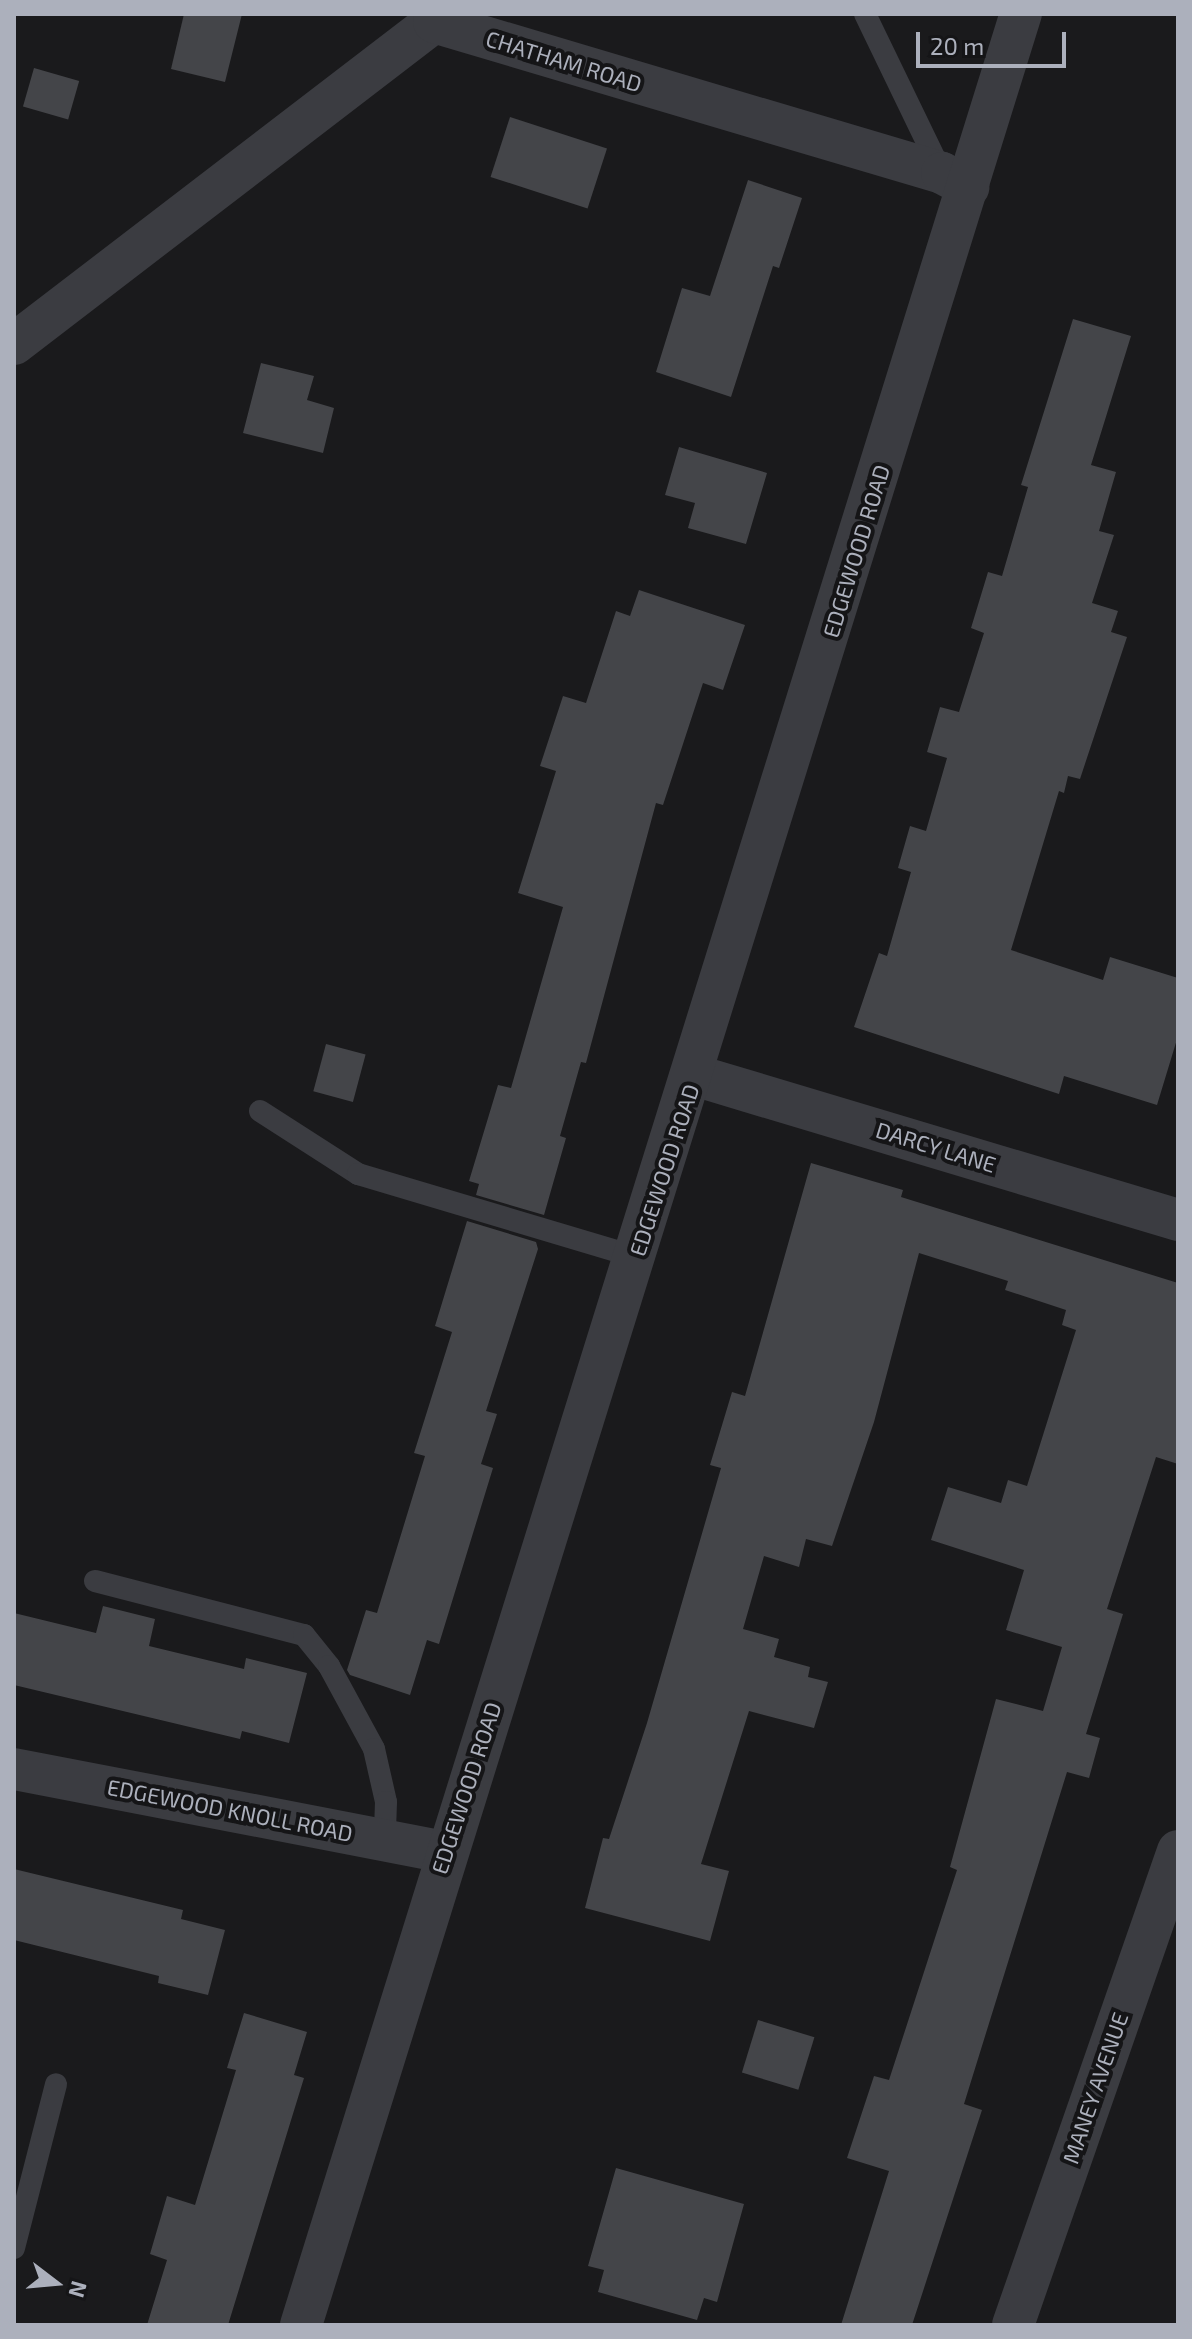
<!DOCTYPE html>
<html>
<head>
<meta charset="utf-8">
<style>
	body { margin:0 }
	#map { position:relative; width:1192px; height:2339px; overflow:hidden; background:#1a1a1c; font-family:"Exo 2",sans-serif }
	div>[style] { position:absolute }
	.building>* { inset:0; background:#444549; transform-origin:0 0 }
	.service>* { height:22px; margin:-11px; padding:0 11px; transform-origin:11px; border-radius:11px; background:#3b3c41 }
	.minor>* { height:42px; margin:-21px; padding:0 21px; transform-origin:21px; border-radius:21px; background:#3b3c41 }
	span { translate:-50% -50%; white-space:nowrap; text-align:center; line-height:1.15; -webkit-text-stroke:8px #151517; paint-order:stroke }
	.street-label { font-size:22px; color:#acb0bc }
	.frame { position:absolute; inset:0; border:16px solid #acb0bc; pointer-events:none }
	.north { position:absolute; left:16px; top:2243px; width:80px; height:80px; -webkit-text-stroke:6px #151517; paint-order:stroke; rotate:106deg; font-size:22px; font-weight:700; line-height:32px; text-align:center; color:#acb0bc }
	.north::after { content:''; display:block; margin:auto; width:28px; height:36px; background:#acb0bc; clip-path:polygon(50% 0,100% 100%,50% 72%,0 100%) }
	.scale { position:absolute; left:916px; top:32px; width:150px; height:36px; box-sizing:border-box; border:4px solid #acb0bc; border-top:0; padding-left:10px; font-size:24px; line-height:28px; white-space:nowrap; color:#acb0bc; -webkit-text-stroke:6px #151517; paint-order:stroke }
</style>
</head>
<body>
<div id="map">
	<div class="building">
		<div style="clip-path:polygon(184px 14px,242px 14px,225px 82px,171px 69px)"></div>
		<div style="left:34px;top:68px;width:47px;height:40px;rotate:16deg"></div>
		<div style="left:510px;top:117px;width:102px;height:63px;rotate:18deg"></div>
		<div style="clip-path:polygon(748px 180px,802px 198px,779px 268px,773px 266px,731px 397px,656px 372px,682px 288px,710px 296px)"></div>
		<div style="clip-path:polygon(1073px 319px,1131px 336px,1091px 465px,1116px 472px,1099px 531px,1114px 535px,1092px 603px,1118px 611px,1111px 632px,1127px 637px,1080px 779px,1068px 776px,1064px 793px,1059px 791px,1011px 950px,1103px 980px,1110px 957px,1178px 978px,1178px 1036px,1157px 1105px,1064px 1076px,1059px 1094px,854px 1027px,879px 953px,887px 956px,911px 872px,898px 868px,910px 826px,926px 831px,947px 758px,927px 752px,940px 707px,959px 712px,984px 633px,971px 628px,988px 572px,1002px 576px,1028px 487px,1021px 485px)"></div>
		<div style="clip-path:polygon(261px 363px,314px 376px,307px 400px,334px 408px,323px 453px,243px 433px)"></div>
		<div style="clip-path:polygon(679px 447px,767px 473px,746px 544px,688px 528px,695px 503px,665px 495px)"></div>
		<div style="clip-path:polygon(639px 590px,745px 625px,723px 690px,703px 683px,663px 805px,656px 803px,586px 1063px,581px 1062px,560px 1136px,566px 1138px,544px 1215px,476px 1195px,479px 1184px,469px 1181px,498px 1085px,511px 1088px,563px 907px,518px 893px,556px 771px,540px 766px,563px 696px,586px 703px,616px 611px,630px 616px)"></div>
		<div style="left:326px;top:1044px;width:41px;height:49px;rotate:15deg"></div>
		<div style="clip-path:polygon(811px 1163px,903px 1190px,901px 1197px,1178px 1283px,1178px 1464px,1156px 1457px,1107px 1609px,1123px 1614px,1086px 1734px,1100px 1738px,1089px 1778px,1067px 1772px,964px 2104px,982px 2110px,912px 2325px,841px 2325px,889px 2171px,847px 2158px,874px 2076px,889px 2080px,957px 1870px,950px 1867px,996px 1699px,1043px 1711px,1062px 1647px,1006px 1630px,1024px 1570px,931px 1540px,948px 1487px,1001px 1503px,1008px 1480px,1027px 1486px,1076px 1330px,1062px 1325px,1066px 1310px,1005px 1290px,1008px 1281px,919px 1253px,874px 1422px,832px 1546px,806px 1539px,799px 1567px,764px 1556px,743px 1629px,779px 1639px,774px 1657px,810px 1667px,808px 1677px,828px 1682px,814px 1728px,749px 1711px,701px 1864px,729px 1871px,710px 1941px,585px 1908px,603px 1838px,609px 1839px,647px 1723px,721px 1468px,710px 1465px,732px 1392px,745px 1396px)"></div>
		<div style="clip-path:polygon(467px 1221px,536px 1242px,538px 1249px,486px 1411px,497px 1414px,481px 1464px,493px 1468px,439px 1644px,427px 1640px,410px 1695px,350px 1675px,347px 1670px,366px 1610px,377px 1613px,425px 1456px,414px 1453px,452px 1332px,435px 1326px)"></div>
		<div style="clip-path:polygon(103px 1606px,155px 1619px,149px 1646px,244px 1669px,246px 1658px,307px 1673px,289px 1743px,242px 1731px,240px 1739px,14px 1685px,14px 1613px,96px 1633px)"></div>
		<div style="clip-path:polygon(14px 1869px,183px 1910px,181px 1919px,225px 1930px,208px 1995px,158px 1983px,159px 1976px,14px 1940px)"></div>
		<div style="clip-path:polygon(244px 2013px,307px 2032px,294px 2075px,304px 2078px,228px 2325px,147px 2325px,167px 2260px,150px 2254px,167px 2196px,195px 2205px,236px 2070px,227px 2068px)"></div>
		<div style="left:758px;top:2020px;width:59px;height:55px;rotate:17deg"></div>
		<div style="clip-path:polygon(616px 2168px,744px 2204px,717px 2302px,704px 2298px,697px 2320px,598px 2292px,604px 2270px,588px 2266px)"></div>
	</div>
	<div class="service">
		<div style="left:865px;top:14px;width:177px;rotate:64.2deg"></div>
		<div style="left:260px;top:1111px;width:117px;rotate:32.7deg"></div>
		<div style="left:358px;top:1174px;width:290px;rotate:16.6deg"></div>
		<div style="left:95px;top:1581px;width:216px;rotate:14.5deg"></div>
		<div style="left:304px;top:1635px;width:40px;rotate:51deg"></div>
		<div style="left:329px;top:1666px;width:94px;rotate:61.5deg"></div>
		<div style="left:374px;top:1749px;width:54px;rotate:77.2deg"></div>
		<div style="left:386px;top:1802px;width:38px;rotate:92deg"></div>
		<div style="left:14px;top:2248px;width:169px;rotate:-75.6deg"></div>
	</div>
	<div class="minor">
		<div style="left:14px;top:344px;width:529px;rotate:-37.48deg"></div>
		<div style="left:434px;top:22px;width:530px;rotate:16.55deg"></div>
		<div style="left:942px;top:173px;width:30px;rotate:28deg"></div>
		<div style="left:694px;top:1075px;width:505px;rotate:16.68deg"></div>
		<div style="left:14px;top:1769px;width:439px;rotate:10.9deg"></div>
		<div style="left:301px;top:2325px;width:2421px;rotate:-72.7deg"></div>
		<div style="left:1013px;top:2325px;width:502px;rotate:-70.81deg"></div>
	</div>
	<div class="street-label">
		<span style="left:564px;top:61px;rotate:17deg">CHATHAM ROAD</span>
		<span style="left:856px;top:551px;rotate:-73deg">EDGEWOOD ROAD</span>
		<span style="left:936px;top:1147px;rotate:17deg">DARCY LANE</span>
		<span style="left:664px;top:1170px;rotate:-72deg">EDGEWOOD ROAD</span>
		<span style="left:466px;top:1788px;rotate:-72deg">EDGEWOOD ROAD</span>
		<span style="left:230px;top:1810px;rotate:11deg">EDGEWOOD KNOLL ROAD</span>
		<span style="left:1095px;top:2088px;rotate:-71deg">MANEY AVENUE</span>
	</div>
	<div class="frame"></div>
	<div class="north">N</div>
	<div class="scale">20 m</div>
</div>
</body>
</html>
